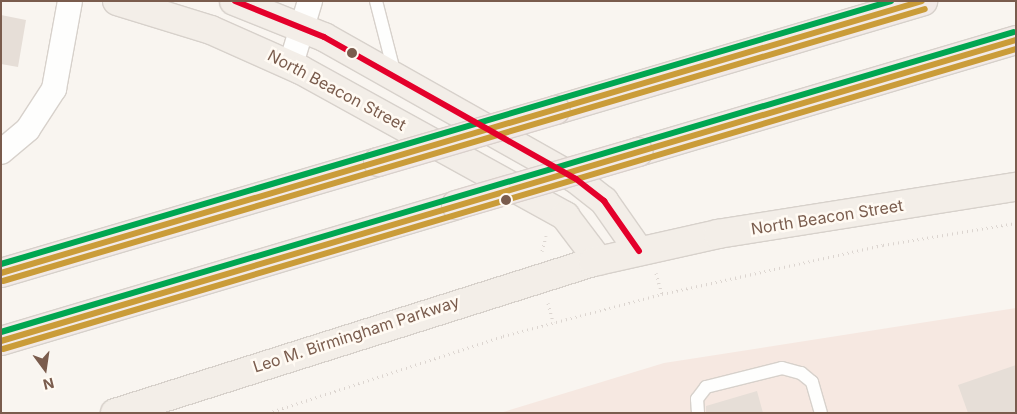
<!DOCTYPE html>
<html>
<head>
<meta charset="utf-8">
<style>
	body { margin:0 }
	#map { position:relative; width:1017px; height:414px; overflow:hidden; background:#f9f5f0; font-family:Inter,sans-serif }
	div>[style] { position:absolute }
	.commercial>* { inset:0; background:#f6e8e1 }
	.building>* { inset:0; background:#e6ded7 }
	.path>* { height:3px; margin-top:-1.5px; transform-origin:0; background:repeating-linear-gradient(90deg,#dcd5d0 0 1px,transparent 0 5px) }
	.roads { filter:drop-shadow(1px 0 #d7d1cb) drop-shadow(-1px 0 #d7d1cb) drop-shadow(0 1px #d7d1cb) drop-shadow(0 -1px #d7d1cb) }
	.service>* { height:12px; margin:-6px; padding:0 6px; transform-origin:6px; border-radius:6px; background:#fefefd }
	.minor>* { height:24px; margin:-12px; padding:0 12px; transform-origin:12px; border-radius:12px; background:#fefefd }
	.primary>* { height:28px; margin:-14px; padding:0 14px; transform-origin:14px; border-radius:14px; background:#f3eee8 }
	.motorway>* { height:28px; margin:-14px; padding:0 14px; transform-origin:14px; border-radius:14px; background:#f2eae7 }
	.bridges { filter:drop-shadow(1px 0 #dad1cc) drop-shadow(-1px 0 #dad1cc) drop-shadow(0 1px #dad1cc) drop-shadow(0 -1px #dad1cc) }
	.motorway-bridge>* { height:28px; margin:-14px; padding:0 14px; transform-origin:14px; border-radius:14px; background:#f2eae7 }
	.bus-1>* { height:6px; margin:-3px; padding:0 3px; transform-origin:3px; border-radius:3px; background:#ca9c39 }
	.bus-2>* { height:6px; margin:-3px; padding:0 3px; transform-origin:3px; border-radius:3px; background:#ca9c39 }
	.bus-3>* { height:6px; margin:-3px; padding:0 3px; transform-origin:3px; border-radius:3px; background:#00a651 }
	.bus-4>* { height:6px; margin:-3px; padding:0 3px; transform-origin:3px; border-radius:3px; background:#e4002b }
	.dots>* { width:14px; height:14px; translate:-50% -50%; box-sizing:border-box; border:2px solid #fffaf3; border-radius:50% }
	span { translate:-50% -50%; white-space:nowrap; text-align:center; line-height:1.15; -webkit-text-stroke:5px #fffaf3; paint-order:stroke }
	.street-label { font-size:16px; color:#7a5c4d }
	.frame { position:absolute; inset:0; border:2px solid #7a5c4d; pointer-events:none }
	.north { position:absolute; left:20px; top:344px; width:50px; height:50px; -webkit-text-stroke:4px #fffaf3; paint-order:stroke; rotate:166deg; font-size:14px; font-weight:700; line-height:20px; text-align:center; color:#7a5c4d }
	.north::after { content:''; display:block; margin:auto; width:18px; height:22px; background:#7a5c4d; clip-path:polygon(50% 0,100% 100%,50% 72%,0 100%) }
</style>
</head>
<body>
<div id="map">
	<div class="commercial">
		<div style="clip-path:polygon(1016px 308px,1016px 413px,500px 413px,664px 363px)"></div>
	</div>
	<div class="building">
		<div style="clip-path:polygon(1px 15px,26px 20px,18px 67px,1px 64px)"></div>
		<div style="clip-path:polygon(1016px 365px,1016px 413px,968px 413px,958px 385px)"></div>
		<div style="clip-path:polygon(757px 391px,763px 413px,706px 413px,706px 406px)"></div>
	</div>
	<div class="path">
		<div style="left:542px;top:251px;width:16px;rotate:-75deg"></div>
		<div style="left:656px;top:273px;width:22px;rotate:74deg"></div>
		<div style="left:548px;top:303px;width:20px;rotate:75deg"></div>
		<div style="left:268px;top:413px;width:247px;rotate:-18.1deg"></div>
		<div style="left:503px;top:336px;width:164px;rotate:-14.8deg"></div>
		<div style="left:662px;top:294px;width:226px;rotate:-12.5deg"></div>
		<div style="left:883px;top:245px;width:135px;rotate:-9.4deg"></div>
	</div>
	<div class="roads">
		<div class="service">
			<div style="left:376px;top:1px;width:76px;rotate:75.6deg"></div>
			<div style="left:698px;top:413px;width:14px;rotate:-94deg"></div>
			<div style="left:697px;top:399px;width:15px;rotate:-53deg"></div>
			<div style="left:706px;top:387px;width:78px;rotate:-14deg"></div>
			<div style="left:782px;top:368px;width:20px;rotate:15deg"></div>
			<div style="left:801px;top:373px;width:14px;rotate:39deg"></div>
			<div style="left:812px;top:382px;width:32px;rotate:74deg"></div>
		</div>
		<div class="minor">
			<div style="left:291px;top:64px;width:66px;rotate:-73.2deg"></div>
			<div style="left:1px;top:152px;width:35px;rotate:-40deg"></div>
			<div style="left:28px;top:129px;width:48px;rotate:-57deg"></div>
			<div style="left:54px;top:89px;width:89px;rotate:-79.7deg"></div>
		</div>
		<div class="primary">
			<div style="left:117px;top:1px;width:98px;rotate:17.1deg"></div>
			<div style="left:211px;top:30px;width:98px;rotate:24deg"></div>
			<div style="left:301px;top:70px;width:302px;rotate:28.9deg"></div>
			<div style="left:565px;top:216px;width:56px;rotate:52.9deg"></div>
			<div style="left:234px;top:1px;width:97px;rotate:21.8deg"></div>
			<div style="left:324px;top:37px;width:289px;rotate:29.4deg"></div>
			<div style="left:576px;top:179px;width:36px;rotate:38deg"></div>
			<div style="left:604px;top:201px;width:61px;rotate:55deg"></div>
			<div style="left:115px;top:413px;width:501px;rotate:-17.53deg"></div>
			<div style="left:593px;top:262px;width:128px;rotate:-12.6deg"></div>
			<div style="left:718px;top:234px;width:302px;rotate:-9deg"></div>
		</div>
		<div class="motorway">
			<div style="left:556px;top:110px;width:383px;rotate:-16.5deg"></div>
			<div style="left:638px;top:152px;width:394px;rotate:-16.5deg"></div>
			<div style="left:1px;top:273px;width:393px;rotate:-16.4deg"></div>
			<div style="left:1px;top:341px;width:475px;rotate:-16.6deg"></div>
		</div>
	</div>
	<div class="bridges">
		<div class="motorway-bridge">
			<div style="left:378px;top:162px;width:185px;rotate:-16.3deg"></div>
			<div style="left:456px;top:205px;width:190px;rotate:-16.2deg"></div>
		</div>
	</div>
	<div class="bus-1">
		<div style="left:1px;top:273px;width:960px;rotate:-16.45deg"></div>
		<div style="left:1px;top:341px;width:1059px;rotate:-16.52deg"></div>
	</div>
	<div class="bus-2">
		<div style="left:3px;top:281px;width:961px;rotate:-16.44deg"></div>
		<div style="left:3px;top:349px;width:1056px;rotate:-16.5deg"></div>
	</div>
	<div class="bus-3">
		<div style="left:1px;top:264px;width:928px;rotate:-16.46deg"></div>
		<div style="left:1px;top:332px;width:1056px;rotate:-16.5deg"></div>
	</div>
	<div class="bus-4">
		<div style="left:235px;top:1px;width:96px;rotate:22deg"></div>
		<div style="left:324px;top:37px;width:289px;rotate:29.4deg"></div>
		<div style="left:576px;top:179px;width:36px;rotate:38deg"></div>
		<div style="left:604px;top:201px;width:61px;rotate:55deg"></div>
	</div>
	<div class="dots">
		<div style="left:352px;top:53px;background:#7a5c4d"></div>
		<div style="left:506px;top:200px;background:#7a5c4d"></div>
	</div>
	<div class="street-label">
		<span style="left:337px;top:90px;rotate:28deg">North Beacon Street</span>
		<span style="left:827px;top:217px;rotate:-9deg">North Beacon Street</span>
		<span style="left:356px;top:334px;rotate:-18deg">Leo M. Birmingham Parkway</span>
	</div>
	<div class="frame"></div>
	<div class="north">N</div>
</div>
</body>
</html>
